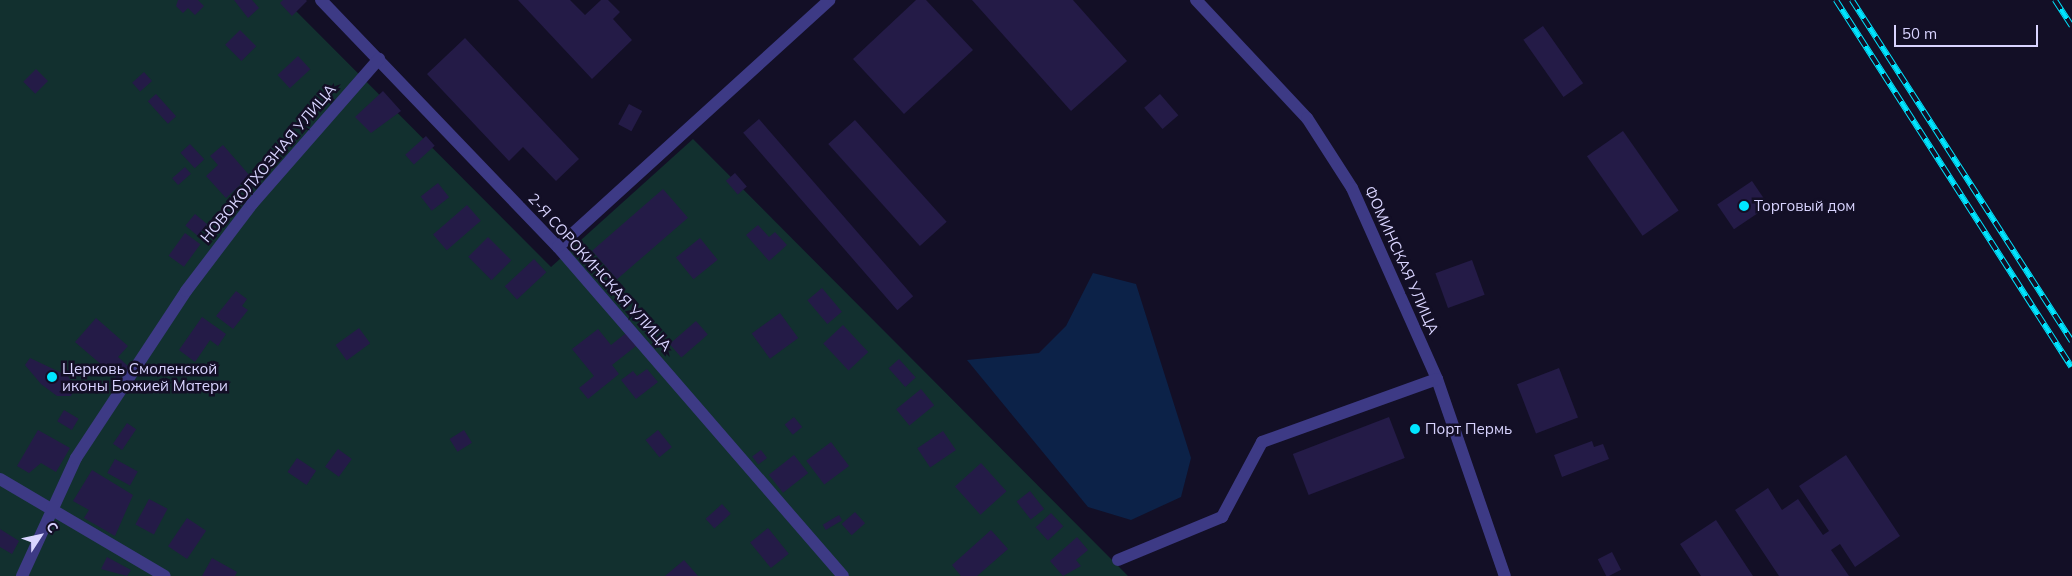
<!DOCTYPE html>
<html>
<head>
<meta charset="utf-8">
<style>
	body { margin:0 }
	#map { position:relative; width:2072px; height:576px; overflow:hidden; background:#130f26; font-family:Mulish,sans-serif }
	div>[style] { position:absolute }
	.green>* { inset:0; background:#12302f }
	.water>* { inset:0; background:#0c2248 }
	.building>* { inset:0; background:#241b47; transform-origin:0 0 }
	.minor>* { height:12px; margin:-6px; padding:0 6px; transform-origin:6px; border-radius:6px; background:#3d3a85 }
	.rail>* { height:5.5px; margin-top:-2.75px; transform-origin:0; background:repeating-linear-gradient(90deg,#130f26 0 11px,#00e5ff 0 22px); box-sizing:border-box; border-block:1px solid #00e5ff }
	.dots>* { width:14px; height:14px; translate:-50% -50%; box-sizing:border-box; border:2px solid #130f26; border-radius:50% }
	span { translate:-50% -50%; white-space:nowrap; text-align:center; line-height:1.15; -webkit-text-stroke:5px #130f26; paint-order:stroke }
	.street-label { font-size:15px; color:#d9d4ff }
	.poi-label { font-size:15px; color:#d9d4ff }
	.left { translate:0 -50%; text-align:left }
	.north { position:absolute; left:15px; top:511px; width:50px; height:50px; -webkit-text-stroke:4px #130f26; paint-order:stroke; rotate:55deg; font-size:14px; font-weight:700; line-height:20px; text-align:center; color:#d9d4ff }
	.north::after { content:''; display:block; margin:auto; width:18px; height:22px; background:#d9d4ff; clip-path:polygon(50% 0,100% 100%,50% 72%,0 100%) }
	.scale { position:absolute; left:1894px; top:25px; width:144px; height:22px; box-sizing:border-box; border:2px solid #d9d4ff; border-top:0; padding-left:6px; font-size:15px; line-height:18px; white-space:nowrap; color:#d9d4ff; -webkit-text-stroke:4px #130f26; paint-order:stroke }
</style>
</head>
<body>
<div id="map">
	<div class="green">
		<div style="clip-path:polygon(0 0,285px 0,551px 267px,693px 139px,1128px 576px,0 576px)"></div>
	</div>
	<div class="water">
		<div style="clip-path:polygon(1093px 273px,1136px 284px,1191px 458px,1181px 497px,1131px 520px,1088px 507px,967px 360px,1039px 353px,1066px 326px)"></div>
	</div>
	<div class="building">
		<div style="clip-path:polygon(178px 0,198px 0,204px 6px,195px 15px,188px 8px,183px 13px,176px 6px)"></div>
		<div style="clip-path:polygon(234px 0,252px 0,259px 8px,248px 18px)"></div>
		<div style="clip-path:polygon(283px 0,306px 0,307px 1px,292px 16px,280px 3px)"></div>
		<div style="clip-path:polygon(518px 0,570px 0,585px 15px,601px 0,608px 0,620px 12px,613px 19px,632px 40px,592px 79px)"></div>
		<div style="clip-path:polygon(916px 0,926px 0,973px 50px,904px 114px,853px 59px)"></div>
		<div style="clip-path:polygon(972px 0,1073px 0,1127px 61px,1071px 111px)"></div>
		<div style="left:1543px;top:26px;width:70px;height:24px;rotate:55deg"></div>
		<div style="left:240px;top:30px;width:23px;height:21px;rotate:45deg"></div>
		<div style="clip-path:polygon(465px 38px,579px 159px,556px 181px,523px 147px,509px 161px,427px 74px)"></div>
		<div style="left:298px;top:56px;width:18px;height:28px;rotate:47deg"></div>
		<div style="left:36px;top:69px;width:17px;height:18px;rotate:45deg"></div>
		<div style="left:144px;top:72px;width:12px;height:16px;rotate:48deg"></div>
		<div style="clip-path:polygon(383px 91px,401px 111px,371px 133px,355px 117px)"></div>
		<div style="left:156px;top:94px;width:30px;height:11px;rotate:48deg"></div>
		<div style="left:1160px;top:94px;width:28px;height:21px;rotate:49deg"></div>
		<div style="left:629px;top:104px;width:15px;height:23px;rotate:28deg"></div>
		<div style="left:759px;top:119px;width:235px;height:21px;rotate:49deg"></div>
		<div style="left:855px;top:120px;width:137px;height:36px;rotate:48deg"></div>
		<div style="left:1623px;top:131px;width:97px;height:44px;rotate:55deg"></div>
		<div style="left:426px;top:136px;width:13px;height:28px;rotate:48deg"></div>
		<div style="left:190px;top:144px;width:21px;height:13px;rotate:47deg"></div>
		<div style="clip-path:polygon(223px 145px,250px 176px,226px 198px,206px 176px,218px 165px,210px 156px)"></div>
		<div style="left:185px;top:167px;width:9px;height:17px;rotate:49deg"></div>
		<div style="left:735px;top:173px;width:18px;height:12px;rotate:49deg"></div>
		<div style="left:1752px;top:181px;width:30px;height:42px;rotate:56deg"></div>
		<div style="left:438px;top:183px;width:18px;height:22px;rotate:52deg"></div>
		<div style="left:663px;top:189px;width:38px;height:94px;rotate:49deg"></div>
		<div style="left:467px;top:205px;width:21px;height:45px;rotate:49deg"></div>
		<div style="left:195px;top:214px;width:16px;height:15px;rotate:40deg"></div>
		<div style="clip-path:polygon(758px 225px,769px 237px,775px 232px,787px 245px,769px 261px,746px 235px)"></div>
		<div style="left:185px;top:233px;width:19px;height:28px;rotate:36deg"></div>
		<div style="left:488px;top:237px;width:33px;height:28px;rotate:45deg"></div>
		<div style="left:700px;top:238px;width:28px;height:31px;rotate:51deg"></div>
		<div style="left:534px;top:259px;width:18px;height:40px;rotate:47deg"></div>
		<div style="left:1472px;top:260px;width:37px;height:39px;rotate:70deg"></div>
		<div style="left:822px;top:288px;width:31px;height:19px;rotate:50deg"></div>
		<div style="clip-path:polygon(236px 291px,247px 299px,242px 306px,248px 310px,233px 329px,216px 316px)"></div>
		<div style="left:780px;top:313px;width:31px;height:35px;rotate:54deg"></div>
		<div style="clip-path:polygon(202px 317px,226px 334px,218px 346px,210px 340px,195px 362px,179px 350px)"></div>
		<div style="clip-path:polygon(96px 318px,128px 346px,118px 357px,129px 367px,118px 379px,75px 342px)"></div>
		<div style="left:696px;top:321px;width:18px;height:35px;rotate:49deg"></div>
		<div style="left:843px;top:325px;width:37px;height:27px;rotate:47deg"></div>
		<div style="left:359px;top:328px;width:19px;height:29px;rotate:54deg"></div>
		<div style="clip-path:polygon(598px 329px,611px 345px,626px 333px,636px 346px,612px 365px,619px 374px,588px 399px,579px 388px,594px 376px,572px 349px)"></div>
		<div style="clip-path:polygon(30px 358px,68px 376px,75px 388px,71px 396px,57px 396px,41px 384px,25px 365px)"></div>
		<div style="left:899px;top:359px;width:25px;height:14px;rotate:48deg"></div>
		<div style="left:1559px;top:368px;width:53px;height:45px;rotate:69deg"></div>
		<div style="clip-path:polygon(647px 369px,658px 382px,636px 399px,621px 380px,633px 371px,637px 376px)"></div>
		<div style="left:921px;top:389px;width:21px;height:32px;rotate:51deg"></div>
		<div style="left:64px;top:410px;width:17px;height:13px;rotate:31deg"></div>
		<div style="left:794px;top:417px;width:13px;height:12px;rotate:51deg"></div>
		<div style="left:1389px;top:417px;width:44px;height:103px;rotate:69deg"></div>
		<div style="left:127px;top:423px;width:11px;height:25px;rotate:34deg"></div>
		<div style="clip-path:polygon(38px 430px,70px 448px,56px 472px,41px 463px,29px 473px,17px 466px)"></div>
		<div style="left:464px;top:430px;width:15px;height:17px;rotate:58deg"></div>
		<div style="left:658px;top:430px;width:22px;height:16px;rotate:51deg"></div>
		<div style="left:943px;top:431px;width:23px;height:31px;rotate:56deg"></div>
		<div style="clip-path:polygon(1592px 441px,1594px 447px,1603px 444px,1609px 459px,1562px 477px,1554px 455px)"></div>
		<div style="left:831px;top:442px;width:30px;height:31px;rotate:53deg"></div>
		<div style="left:338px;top:449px;width:17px;height:22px;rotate:36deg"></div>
		<div style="left:761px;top:450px;width:10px;height:11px;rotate:53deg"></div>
		<div style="left:794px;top:455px;width:23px;height:32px;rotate:52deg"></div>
		<div style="clip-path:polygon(1846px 455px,1900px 536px,1855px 567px,1840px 544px,1831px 550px,1849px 576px,1779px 576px,1735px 510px,1768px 488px,1782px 510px,1798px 499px,1823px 535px,1829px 531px,1799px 486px)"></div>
		<div style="left:297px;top:458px;width:23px;height:17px;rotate:34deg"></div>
		<div style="left:115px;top:459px;width:26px;height:16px;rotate:29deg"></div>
		<div style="left:981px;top:463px;width:38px;height:35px;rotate:48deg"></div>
		<div style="clip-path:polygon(92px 470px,133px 495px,115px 536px,84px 518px,89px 510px,73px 501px)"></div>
		<div style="left:1030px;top:491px;width:23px;height:17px;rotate:52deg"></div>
		<div style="left:149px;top:499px;width:21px;height:29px;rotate:28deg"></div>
		<div style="left:722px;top:504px;width:13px;height:22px;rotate:48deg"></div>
		<div style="left:855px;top:512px;width:15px;height:18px;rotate:48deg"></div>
		<div style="left:1051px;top:513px;width:18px;height:21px;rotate:47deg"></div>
		<div style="left:839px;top:515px;width:6px;height:19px;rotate:59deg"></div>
		<div style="left:187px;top:518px;width:23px;height:34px;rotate:34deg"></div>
		<div style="clip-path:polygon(1716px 520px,1753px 576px,1701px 576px,1680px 544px)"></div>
		<div style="left:768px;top:528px;width:33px;height:23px;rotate:51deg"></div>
		<div style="clip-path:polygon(0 529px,19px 541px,12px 554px,0 547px)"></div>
		<div style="clip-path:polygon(991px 530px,1008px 549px,977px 576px,961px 576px,952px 565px)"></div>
		<div style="clip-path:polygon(1077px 537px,1088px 550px,1076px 560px,1081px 566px,1063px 576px,1050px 561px)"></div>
		<div style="left:1612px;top:552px;width:20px;height:16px;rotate:63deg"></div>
		<div style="clip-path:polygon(107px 557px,131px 570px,127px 576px,101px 569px)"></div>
		<div style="clip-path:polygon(212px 558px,237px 572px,235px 576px,202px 576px)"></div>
		<div style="clip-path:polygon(684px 560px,698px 576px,665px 576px)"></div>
	</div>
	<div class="minor">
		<div style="left:321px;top:0;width:342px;rotate:46.2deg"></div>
		<div style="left:558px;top:247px;width:435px;rotate:49.1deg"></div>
		<div style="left:1196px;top:0;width:162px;rotate:46.8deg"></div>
		<div style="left:1307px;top:118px;width:83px;rotate:57.3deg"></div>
		<div style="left:1352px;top:188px;width:209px;rotate:66deg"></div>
		<div style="left:1437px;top:379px;width:208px;rotate:71deg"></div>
		<div style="left:558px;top:247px;width:367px;rotate:-42.3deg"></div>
		<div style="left:0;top:479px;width:191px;rotate:30.5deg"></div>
		<div style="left:1118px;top:560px;width:113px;rotate:-22.5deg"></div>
		<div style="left:1222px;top:517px;width:85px;rotate:-61.9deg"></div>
		<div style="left:1262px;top:442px;width:186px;rotate:-19.8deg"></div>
		<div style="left:22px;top:576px;width:130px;rotate:-65.4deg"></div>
		<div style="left:76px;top:458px;width:200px;rotate:-56.6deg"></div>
		<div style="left:186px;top:291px;width:109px;rotate:-52.8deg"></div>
		<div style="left:252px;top:204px;width:193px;rotate:-48.8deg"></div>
	</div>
	<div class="rail">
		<div style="left:1836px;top:0;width:436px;rotate:57.3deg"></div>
		<div style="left:1852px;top:0;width:406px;rotate:57.2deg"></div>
		<div style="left:2055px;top:0;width:31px;rotate:57deg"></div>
	</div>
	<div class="dots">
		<div style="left:1744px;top:206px;background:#00e5ff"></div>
		<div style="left:52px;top:377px;background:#00e5ff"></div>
		<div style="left:1415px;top:429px;background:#00e5ff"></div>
	</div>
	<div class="street-label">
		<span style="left:268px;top:163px;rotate:-50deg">НОВОКОЛХОЗНАЯ УЛИЦА</span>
		<span style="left:1402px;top:260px;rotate:66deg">ФОМИНСКАЯ УЛИЦА</span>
		<span style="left:600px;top:272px;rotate:48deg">2-Я СОРОКИНСКАЯ УЛИЦА</span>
	</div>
	<div class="poi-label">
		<span class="left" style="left:1754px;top:206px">Торговый дом</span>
		<span class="left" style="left:62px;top:377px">Церковь Смоленской<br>иконы Божией Матери</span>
		<span class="left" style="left:1425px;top:429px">Порт Пермь</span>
	</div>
	<div class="north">С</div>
	<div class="scale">50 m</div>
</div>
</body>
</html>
